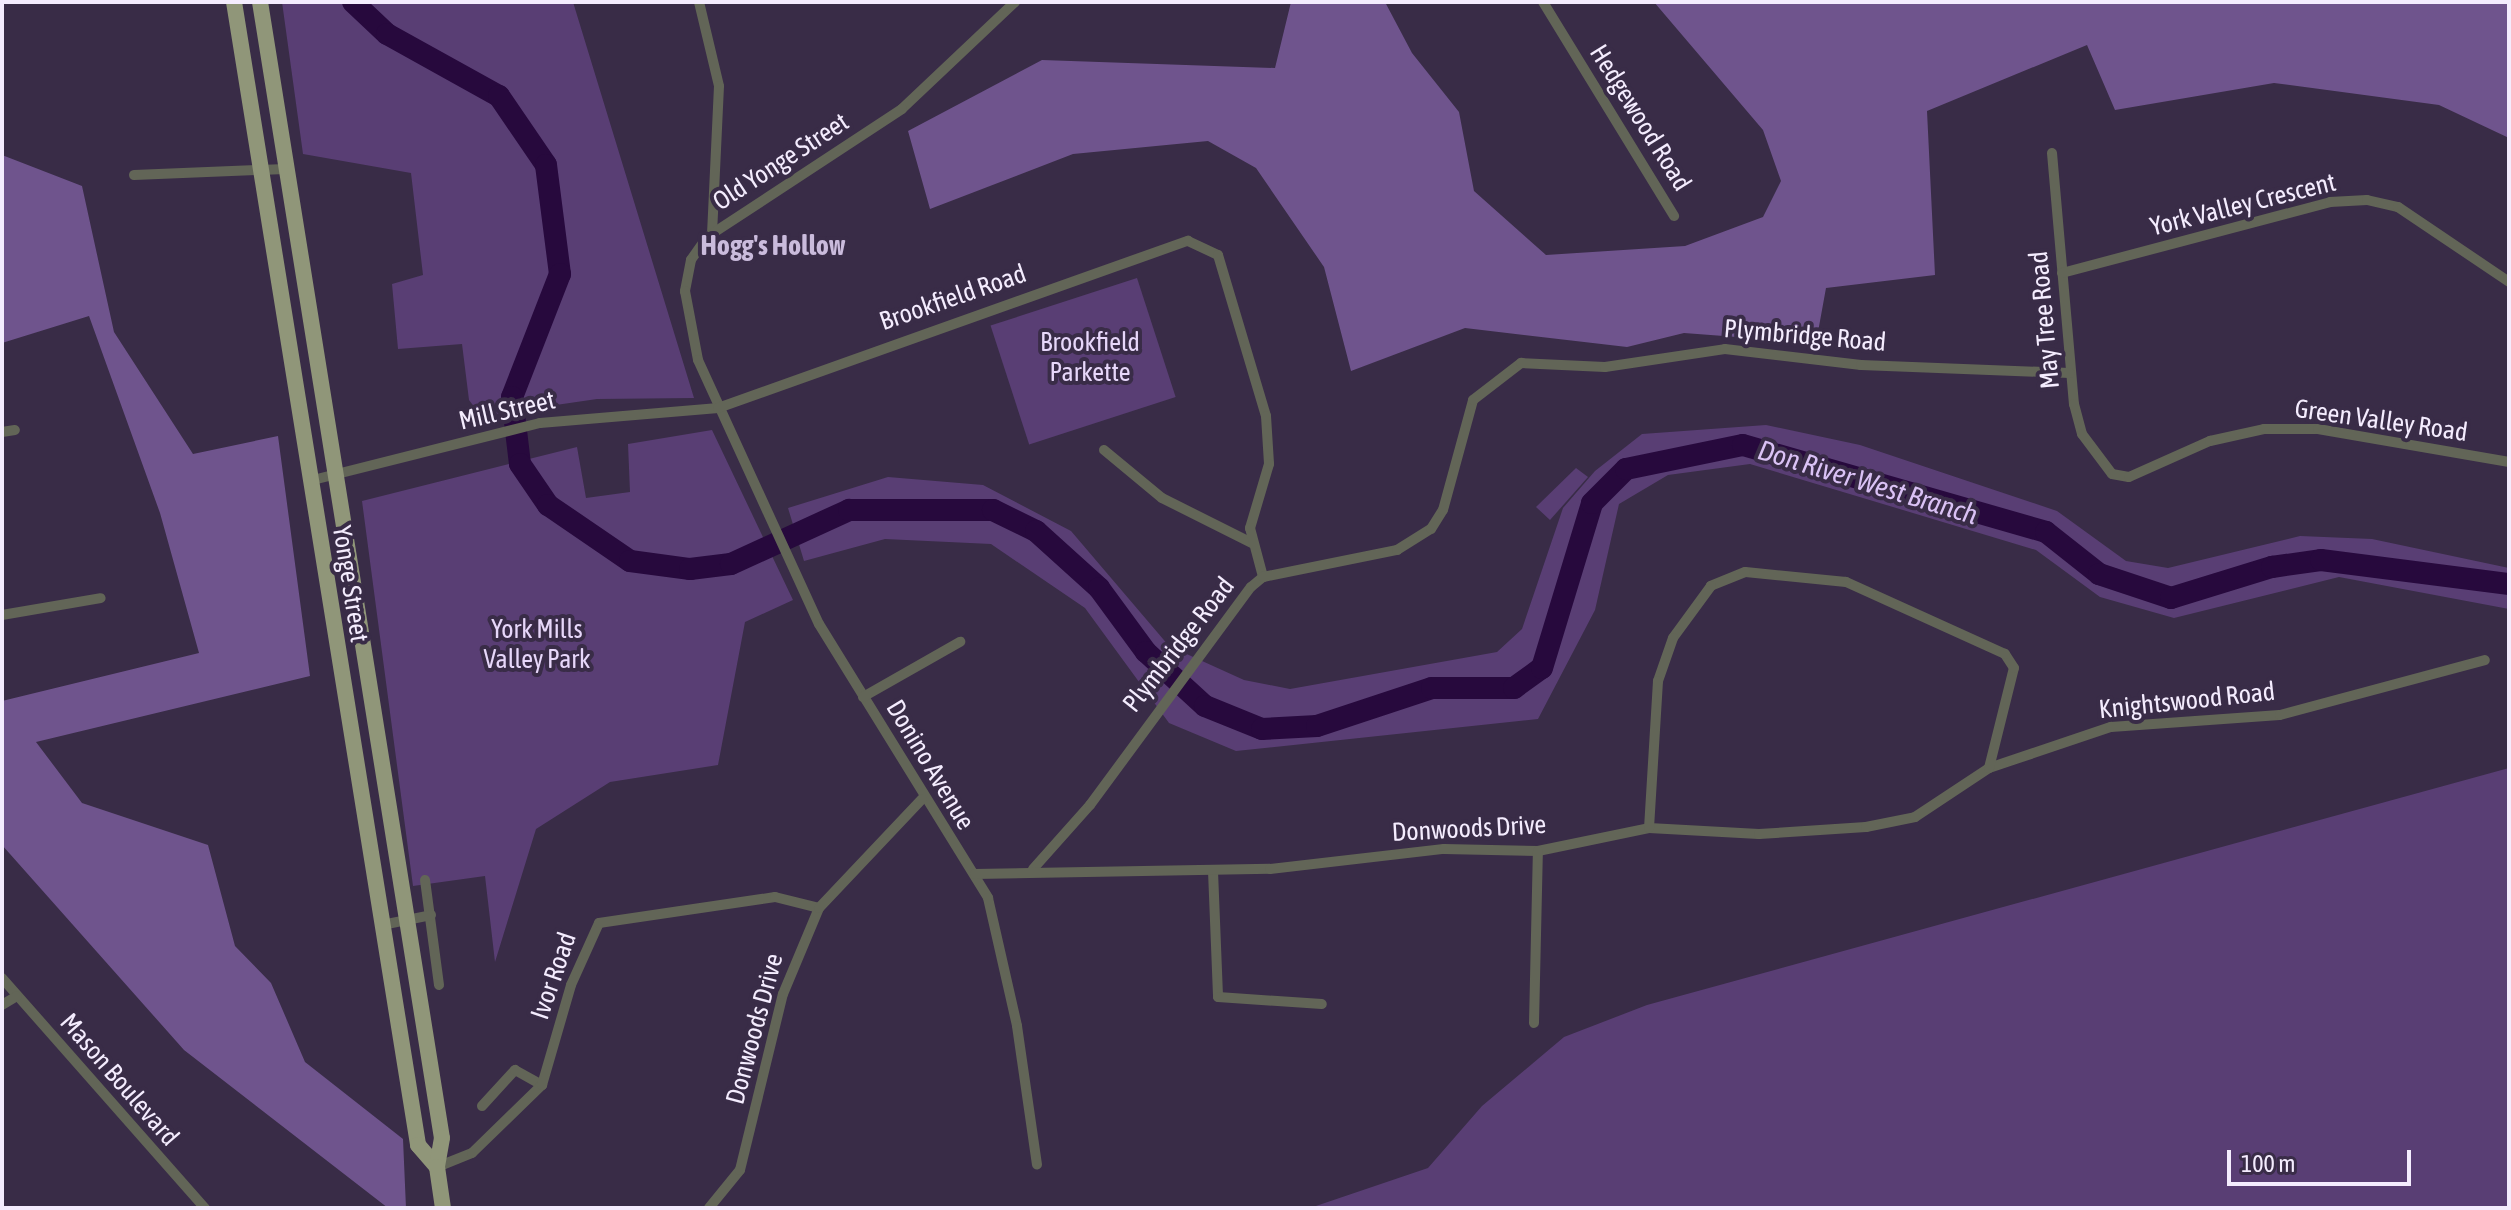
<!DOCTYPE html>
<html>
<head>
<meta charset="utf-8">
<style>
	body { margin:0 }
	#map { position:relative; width:2511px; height:1210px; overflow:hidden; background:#392c47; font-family:"Asap Condensed",sans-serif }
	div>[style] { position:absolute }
	.green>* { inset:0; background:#593e74; transform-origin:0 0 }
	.forest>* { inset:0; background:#6f548d }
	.river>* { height:22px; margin:-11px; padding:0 11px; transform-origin:11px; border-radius:11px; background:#27093d }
	.street>* { height:10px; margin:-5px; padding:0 5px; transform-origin:5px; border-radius:5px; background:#626557 }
	.primary>* { height:16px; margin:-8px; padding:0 8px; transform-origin:8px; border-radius:8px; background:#909679 }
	span { translate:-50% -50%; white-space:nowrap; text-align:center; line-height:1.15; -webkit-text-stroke:8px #392c47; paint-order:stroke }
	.street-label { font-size:26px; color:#f4ecfe }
	.park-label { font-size:26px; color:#e7d7fa }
	.neighbourhood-label { font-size:28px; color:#cabbdc; font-weight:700 }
	.water-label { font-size:28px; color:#dac2f5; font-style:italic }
	.frame { position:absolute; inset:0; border:4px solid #f4ecfe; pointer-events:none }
	.scale { position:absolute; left:2227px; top:1150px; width:184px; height:36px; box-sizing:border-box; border:4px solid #f4ecfe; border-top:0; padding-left:10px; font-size:24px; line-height:28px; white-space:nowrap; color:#f4ecfe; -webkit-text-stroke:6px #392c47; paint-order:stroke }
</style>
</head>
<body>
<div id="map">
	<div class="green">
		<div style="clip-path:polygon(282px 2px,573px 2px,694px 398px,597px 399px,481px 416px,469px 400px,462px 344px,398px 349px,392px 284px,423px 275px,411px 173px,303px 154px)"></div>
		<div style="left:1137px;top:278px;width:125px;height:154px;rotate:72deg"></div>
		<div style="clip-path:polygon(1766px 425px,1860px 445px,2057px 511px,2126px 561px,2168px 568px,2300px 536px,2372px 539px,2509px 568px,2509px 609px,2339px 577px,2174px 618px,2100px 597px,2036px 550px,1750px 464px,1668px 475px,1619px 504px,1595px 610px,1538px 719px,1236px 751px,1169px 723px,1085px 608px,991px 544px,885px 539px,804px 561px,788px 508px,888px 477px,983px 485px,1071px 531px,1169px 646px,1244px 680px,1290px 689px,1497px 652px,1522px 629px,1563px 508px,1595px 471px,1642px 434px)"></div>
		<div style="clip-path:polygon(712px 430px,793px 600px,745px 622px,718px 765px,610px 782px,536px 829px,495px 962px,485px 876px,413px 886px,362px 501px,577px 447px,586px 498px,630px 492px,628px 444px)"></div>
		<div style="clip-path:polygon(1576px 468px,1588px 477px,1550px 520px,1536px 507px)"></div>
		<div style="clip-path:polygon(2509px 768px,2509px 1208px,1310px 1208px,1428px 1168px,1482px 1106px,1564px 1037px,1647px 1005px)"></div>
	</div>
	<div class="forest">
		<div style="clip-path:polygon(1291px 2px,1385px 2px,1412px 53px,1459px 112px,1474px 191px,1546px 255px,1685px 246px,1763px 217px,1781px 181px,1763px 130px,1654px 2px,2509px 2px,2509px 138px,2439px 105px,2274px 83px,2115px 110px,2087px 45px,1927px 111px,1935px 275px,1826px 288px,1816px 343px,1684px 333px,1627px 347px,1465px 328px,1351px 371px,1324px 267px,1256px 168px,1208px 141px,1073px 154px,930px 209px,908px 131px,1042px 60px,1275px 68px)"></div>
		<div style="clip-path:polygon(2px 155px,82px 186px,114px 332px,193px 454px,278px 436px,310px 676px,36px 742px,82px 803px,208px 845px,235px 946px,271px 983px,305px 1062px,403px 1139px,406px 1208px,388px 1208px,184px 1050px,2px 845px,2px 701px,199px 653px,160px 513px,89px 316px,2px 343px)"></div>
	</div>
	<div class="river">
		<div style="left:353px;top:2px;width:47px;rotate:43.3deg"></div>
		<div style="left:387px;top:34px;width:128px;rotate:29deg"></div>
		<div style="left:499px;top:96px;width:83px;rotate:55.7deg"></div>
		<div style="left:546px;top:165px;width:110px;rotate:82.7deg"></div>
		<div style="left:560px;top:274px;width:132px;rotate:111.3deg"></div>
		<div style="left:512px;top:397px;width:67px;rotate:83.2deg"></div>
		<div style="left:520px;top:464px;width:50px;rotate:55.7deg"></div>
		<div style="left:548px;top:505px;width:99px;rotate:34.3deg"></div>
		<div style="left:630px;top:561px;width:61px;rotate:7.6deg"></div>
		<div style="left:690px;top:569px;width:41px;rotate:-7deg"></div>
		<div style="left:731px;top:564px;width:130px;rotate:-24.6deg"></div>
		<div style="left:849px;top:510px;width:144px"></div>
		<div style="left:993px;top:510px;width:48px;rotate:26deg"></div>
		<div style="left:1036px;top:531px;width:85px;rotate:42.1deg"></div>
		<div style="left:1099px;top:588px;width:79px;rotate:53.7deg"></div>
		<div style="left:1146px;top:652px;width:80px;rotate:42.5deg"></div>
		<div style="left:1205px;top:706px;width:61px;rotate:22deg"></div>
		<div style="left:1262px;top:729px;width:55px;rotate:-3.1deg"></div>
		<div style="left:1317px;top:726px;width:121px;rotate:-18.3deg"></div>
		<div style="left:1432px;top:688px;width:82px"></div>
		<div style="left:1514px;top:688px;width:34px;rotate:-36deg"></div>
		<div style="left:1542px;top:668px;width:172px;rotate:-73.1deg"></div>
		<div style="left:1592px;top:503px;width:48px;rotate:-45deg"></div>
		<div style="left:1626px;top:469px;width:119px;rotate:-11.6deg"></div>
		<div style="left:1743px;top:445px;width:315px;rotate:16deg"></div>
		<div style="left:2046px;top:532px;width:68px;rotate:38.4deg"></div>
		<div style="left:2099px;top:574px;width:76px;rotate:18.4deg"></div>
		<div style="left:2171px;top:598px;width:106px;rotate:-17.1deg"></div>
		<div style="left:2272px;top:567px;width:49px;rotate:-8.1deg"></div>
		<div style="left:2321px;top:560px;width:190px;rotate:7.3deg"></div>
	</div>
	<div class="street">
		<div style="left:699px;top:2px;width:86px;rotate:76.6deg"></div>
		<div style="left:719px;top:86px;width:146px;rotate:92.7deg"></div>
		<div style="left:1015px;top:2px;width:156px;rotate:136.6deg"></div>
		<div style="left:902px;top:109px;width:233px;rotate:146.7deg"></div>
		<div style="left:707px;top:237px;width:28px;rotate:125deg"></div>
		<div style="left:691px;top:260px;width:32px;rotate:101deg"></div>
		<div style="left:685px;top:291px;width:70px;rotate:79.3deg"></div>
		<div style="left:698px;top:360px;width:290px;rotate:65.4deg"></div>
		<div style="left:819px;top:624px;width:322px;rotate:58.3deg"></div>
		<div style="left:988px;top:898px;width:131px;rotate:77.2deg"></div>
		<div style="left:1017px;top:1026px;width:140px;rotate:81.8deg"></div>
		<div style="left:1543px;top:2px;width:251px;rotate:58.5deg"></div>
		<div style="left:2052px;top:153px;width:252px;rotate:85deg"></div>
		<div style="left:2074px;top:404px;width:31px;rotate:75deg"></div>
		<div style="left:2082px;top:434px;width:50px;rotate:53.1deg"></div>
		<div style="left:2112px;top:474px;width:17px;rotate:10deg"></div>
		<div style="left:2129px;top:477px;width:89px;rotate:-24deg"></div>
		<div style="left:2210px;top:441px;width:55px;rotate:-12.5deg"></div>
		<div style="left:2264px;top:429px;width:54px"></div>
		<div style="left:2318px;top:429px;width:194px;rotate:9.8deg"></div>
		<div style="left:134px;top:175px;width:151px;rotate:-2.3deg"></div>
		<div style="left:2062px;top:273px;width:277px;rotate:-14.8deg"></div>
		<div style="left:2330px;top:202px;width:37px;rotate:-3deg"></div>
		<div style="left:2367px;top:200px;width:32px;rotate:13deg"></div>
		<div style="left:2398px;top:207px;width:134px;rotate:34deg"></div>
		<div style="left:2px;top:432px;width:13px;rotate:-9deg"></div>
		<div style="left:1104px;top:450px;width:75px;rotate:39.6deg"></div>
		<div style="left:1162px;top:498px;width:101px;rotate:26.6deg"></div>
		<div style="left:309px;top:481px;width:238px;rotate:-14.1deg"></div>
		<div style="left:540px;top:423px;width:179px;rotate:-4.8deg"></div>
		<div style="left:718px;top:408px;width:499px;rotate:-19.6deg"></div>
		<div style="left:1188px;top:241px;width:33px;rotate:25deg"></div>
		<div style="left:1218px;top:255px;width:168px;rotate:73.4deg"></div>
		<div style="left:1266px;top:416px;width:48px;rotate:86.4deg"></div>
		<div style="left:1269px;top:464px;width:67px;rotate:106.5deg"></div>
		<div style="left:1250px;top:528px;width:51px;rotate:75.1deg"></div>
		<div style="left:2px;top:615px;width:100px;rotate:-9.7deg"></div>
		<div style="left:863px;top:697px;width:112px;rotate:-29.6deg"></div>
		<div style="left:1989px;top:768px;width:129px;rotate:-18.6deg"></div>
		<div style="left:2111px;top:727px;width:169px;rotate:-4.1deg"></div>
		<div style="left:2280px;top:715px;width:212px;rotate:-15deg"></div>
		<div style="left:1033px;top:869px;width:86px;rotate:-48.3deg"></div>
		<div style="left:1090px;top:805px;width:271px;rotate:-53.6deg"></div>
		<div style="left:1251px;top:587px;width:16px;rotate:-40deg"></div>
		<div style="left:1263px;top:577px;width:137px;rotate:-11.4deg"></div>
		<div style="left:1397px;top:550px;width:40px;rotate:-32deg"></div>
		<div style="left:1431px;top:529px;width:22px;rotate:-58deg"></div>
		<div style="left:1443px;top:510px;width:114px;rotate:-74.7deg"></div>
		<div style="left:1473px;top:400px;width:61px;rotate:-37.6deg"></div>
		<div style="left:1521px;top:363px;width:84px;rotate:2.7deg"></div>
		<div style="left:1605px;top:367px;width:121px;rotate:-8.5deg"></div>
		<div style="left:1725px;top:349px;width:137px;rotate:6.7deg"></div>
		<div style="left:1861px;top:365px;width:209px;rotate:2.2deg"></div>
		<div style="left:1213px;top:871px;width:126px;rotate:87.7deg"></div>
		<div style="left:1218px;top:997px;width:104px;rotate:3.9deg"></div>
		<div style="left:975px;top:874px;width:295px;rotate:-1deg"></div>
		<div style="left:1270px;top:869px;width:175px;rotate:-6.6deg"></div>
		<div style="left:1444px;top:849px;width:94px;rotate:1.2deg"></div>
		<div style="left:1538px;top:851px;width:113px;rotate:-11.7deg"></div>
		<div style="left:1649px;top:828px;width:110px;rotate:3.1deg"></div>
		<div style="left:1759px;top:834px;width:107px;rotate:-3.7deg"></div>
		<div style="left:1866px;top:827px;width:50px;rotate:-11.5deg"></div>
		<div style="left:1915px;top:817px;width:89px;rotate:-33.5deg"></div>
		<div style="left:1989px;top:768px;width:103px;rotate:-76deg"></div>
		<div style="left:2014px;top:668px;width:17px;rotate:-123deg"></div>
		<div style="left:2005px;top:654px;width:175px;rotate:-155.6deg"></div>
		<div style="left:1846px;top:582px;width:101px;rotate:-174.3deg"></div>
		<div style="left:1745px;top:572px;width:37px;rotate:158deg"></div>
		<div style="left:1711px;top:586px;width:64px;rotate:126.2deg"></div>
		<div style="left:1673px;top:638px;width:46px;rotate:109.2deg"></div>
		<div style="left:1658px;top:681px;width:147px;rotate:93.5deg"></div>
		<div style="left:425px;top:880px;width:106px;rotate:82.4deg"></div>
		<div style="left:382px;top:925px;width:50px;rotate:-11.5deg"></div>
		<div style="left:2px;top:978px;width:307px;rotate:48.6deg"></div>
		<div style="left:2px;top:1005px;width:17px;rotate:-31deg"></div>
		<div style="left:1534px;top:1023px;width:172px;rotate:-88.7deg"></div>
		<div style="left:482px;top:1106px;width:49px;rotate:-47.5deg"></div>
		<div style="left:515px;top:1070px;width:31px;rotate:29deg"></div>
		<div style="left:437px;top:1167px;width:38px;rotate:-22deg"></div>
		<div style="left:472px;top:1153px;width:98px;rotate:-44.2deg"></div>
		<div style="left:542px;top:1085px;width:104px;rotate:-73.8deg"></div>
		<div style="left:571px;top:985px;width:68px;rotate:-65.7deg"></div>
		<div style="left:599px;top:923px;width:178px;rotate:-8.4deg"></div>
		<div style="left:775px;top:897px;width:45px;rotate:14deg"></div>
		<div style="left:709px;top:1208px;width:49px;rotate:-50.8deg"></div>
		<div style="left:740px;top:1170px;width:181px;rotate:-76.3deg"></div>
		<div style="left:783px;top:994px;width:93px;rotate:-67.3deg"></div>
		<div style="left:819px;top:908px;width:150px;rotate:-46.6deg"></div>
	</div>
	<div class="primary">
		<div style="left:234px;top:2px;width:1158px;rotate:80.85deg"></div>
		<div style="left:418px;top:1145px;width:29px;rotate:49deg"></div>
		<div style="left:260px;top:2px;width:1150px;rotate:80.9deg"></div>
		<div style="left:442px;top:1138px;width:29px;rotate:100deg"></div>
		<div style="left:437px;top:1167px;width:41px;rotate:81.7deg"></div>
	</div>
	<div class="street-label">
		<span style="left:1640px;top:118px;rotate:58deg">Hedgewood Road</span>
		<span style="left:781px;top:162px;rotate:-33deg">Old Yonge Street</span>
		<span style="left:2243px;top:205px;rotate:-14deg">York Valley Crescent</span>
		<span style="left:953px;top:298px;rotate:-19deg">Brookfield Road</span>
		<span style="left:2045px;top:320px;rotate:-95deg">May Tree Road</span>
		<span style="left:1805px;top:336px;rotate:5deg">Plymbridge Road</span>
		<span style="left:507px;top:411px;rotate:-13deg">Mill Street</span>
		<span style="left:2381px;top:421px;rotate:8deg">Green Valley Road</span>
		<span style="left:350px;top:584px;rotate:81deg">Yonge Street</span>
		<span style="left:1179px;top:645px;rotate:-52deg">Plymbridge Road</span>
		<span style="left:2187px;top:701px;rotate:-6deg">Knightswood Road</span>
		<span style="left:930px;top:765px;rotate:59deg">Donino Avenue</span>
		<span style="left:1469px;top:829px;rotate:-3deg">Donwoods Drive</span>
		<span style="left:554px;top:976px;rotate:-71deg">Ivor Road</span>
		<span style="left:755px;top:1029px;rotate:-75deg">Donwoods Drive</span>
		<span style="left:119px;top:1080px;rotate:49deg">Mason Boulevard</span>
	</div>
	<div class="park-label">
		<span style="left:1090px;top:358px">Brookfield<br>Parkette</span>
		<span style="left:537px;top:645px">York Mills<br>Valley Park</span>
	</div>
	<div class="neighbourhood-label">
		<span style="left:773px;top:245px">Hogg's Hollow</span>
	</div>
	<div class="water-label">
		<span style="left:1868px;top:482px;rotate:17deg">Don River West Branch</span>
	</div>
	<div class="frame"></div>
	<div class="scale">100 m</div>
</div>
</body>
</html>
